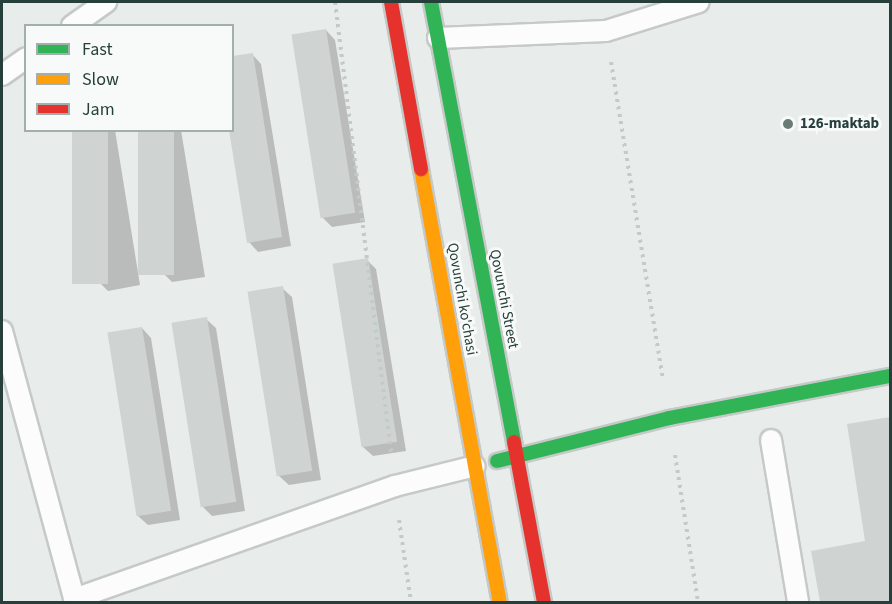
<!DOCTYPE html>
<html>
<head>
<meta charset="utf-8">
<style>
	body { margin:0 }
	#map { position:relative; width:892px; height:604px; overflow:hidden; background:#e8ecea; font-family:"Source Sans 3",sans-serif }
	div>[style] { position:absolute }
	.shadow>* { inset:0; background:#0003 }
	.building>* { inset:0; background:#cfd4d2; transform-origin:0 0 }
	.path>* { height:4px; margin-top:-2px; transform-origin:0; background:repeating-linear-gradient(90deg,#c3cbca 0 3px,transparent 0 7.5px) }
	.roads { filter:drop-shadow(2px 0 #c5c9c7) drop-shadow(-2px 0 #c5c9c7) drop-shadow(0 2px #c5c9c7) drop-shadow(0 -2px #c5c9c7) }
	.lane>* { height:20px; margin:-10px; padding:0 10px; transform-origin:10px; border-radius:10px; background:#fcfcfc }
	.fast>* { height:14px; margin:-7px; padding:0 7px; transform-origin:7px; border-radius:7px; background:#30b455 }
	.slow>* { height:14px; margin:-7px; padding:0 7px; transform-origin:7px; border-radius:7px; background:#ff9f0a }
	.jam>* { height:14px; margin:-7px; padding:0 7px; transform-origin:7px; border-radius:7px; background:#e5322d }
	.dots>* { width:16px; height:16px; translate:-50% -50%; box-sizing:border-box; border:3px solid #f7faf9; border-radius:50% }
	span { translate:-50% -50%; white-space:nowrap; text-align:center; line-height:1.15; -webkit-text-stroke:6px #f7faf9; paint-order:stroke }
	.poi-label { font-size:15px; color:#263f3a; font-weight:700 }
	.left { translate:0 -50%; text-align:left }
	.street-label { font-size:15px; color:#263f3a }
	.frame { position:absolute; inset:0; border:3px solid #263f3a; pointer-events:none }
	.legend { position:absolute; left:24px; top:24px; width:210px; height:108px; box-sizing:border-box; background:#f7faf9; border:2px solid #a3afad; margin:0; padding:8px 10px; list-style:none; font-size:18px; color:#263f3a }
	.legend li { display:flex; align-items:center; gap:12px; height:30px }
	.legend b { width:30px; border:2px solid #a3afad }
</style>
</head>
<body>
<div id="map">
	<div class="shadow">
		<div style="clip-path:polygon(326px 30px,335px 40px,365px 222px,332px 227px,323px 218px)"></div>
		<div style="clip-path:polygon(252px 54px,261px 64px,291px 246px,258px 252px,249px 242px)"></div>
		<div style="clip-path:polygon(74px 130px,115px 130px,140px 285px,108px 291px,98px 281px)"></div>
		<div style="clip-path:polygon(140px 130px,181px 130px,205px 277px,172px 282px,163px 273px)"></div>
		<div style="clip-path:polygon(367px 260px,376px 269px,406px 451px,373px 456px,363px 447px)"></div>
		<div style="clip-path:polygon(282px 288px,292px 297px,321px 480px,289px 485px,279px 476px)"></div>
		<div style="clip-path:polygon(206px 319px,216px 328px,245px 511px,212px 516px,203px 507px)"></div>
		<div style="clip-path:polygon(142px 328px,151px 338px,180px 520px,148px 525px,138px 516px)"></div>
		<div style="clip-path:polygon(890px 418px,890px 602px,821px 602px,813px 552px,867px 542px,848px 425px)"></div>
	</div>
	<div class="building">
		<div style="left:326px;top:29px;width:186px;height:35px;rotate:81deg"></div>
		<div style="clip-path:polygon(253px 53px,282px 237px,247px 243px,229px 130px,232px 56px)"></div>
		<div style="left:72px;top:130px;width:36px;height:154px"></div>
		<div style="left:138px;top:130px;width:36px;height:145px"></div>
		<div style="left:368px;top:258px;width:186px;height:36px;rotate:81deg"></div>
		<div style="left:283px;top:286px;width:187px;height:36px;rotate:81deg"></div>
		<div style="left:207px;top:317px;width:187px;height:36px;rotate:81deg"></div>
		<div style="left:142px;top:327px;width:186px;height:35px;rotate:81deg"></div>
		<div style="clip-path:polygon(890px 417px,890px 602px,820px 602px,811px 551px,865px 541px,847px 424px)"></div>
	</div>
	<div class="path">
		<div style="left:335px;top:2px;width:454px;rotate:82.9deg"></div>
		<div style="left:611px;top:62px;width:322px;rotate:80.7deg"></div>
		<div style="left:675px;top:455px;width:149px;rotate:81.1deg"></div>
		<div style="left:399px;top:520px;width:83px;rotate:81.7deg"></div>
	</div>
	<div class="roads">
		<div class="lane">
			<div style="left:72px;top:26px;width:42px;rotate:-35.2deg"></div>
			<div style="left:438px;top:38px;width:168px;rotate:-2.4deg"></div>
			<div style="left:606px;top:31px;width:97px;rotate:-17.3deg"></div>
			<div style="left:2px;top:75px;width:29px;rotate:-35deg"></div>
			<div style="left:2px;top:331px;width:281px;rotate:74.9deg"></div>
			<div style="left:771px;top:440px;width:164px;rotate:80.5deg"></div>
			<div style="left:74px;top:599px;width:340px;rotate:-19.4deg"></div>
			<div style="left:395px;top:486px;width:82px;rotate:-14deg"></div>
		</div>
		<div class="fast">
			<div style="left:431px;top:2px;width:448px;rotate:79.3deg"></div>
			<div style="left:497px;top:461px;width:177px;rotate:-14deg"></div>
			<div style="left:669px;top:418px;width:225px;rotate:-10.8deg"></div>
		</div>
		<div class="slow">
			<div style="left:421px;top:169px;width:440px;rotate:79.7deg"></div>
		</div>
		<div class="jam">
			<div style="left:391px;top:2px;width:170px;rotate:79.8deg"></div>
			<div style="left:514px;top:442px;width:163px;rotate:79.4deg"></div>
		</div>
	</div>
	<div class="dots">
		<div style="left:788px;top:124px;background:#6a7c78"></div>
	</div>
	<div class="poi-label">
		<span class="left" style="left:800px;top:124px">126-maktab</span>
	</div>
	<div class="street-label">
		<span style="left:462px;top:299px;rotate:80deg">Qovunchi ko'chasi</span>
		<span style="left:504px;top:299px;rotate:79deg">Qovunchi Street</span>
	</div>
	<div class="frame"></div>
	<ul class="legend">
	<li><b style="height:8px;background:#30b455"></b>Fast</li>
	<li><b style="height:8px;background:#ff9f0a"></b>Slow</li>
	<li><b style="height:8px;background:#e5322d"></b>Jam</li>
	</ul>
</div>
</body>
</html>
